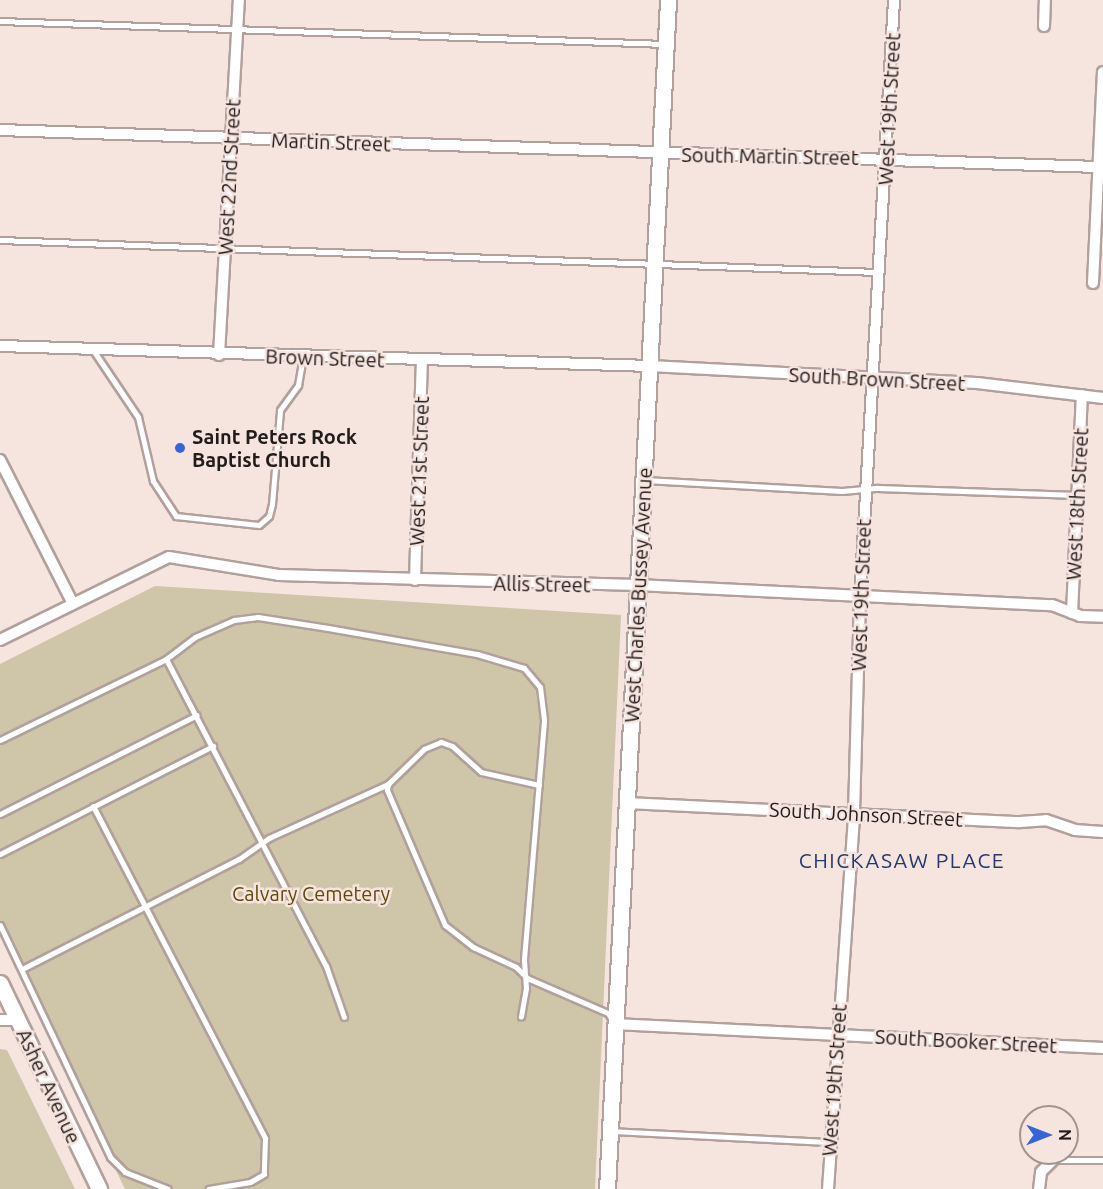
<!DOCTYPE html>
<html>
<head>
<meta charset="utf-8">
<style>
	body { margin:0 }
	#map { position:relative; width:1103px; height:1189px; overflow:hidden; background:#f6e4de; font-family:Ubuntu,sans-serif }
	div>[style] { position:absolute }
	.green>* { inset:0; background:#cfc5a9 }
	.roads { filter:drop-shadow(2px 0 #b1a09b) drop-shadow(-2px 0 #b1a09b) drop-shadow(0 2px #b1a09b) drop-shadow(0 -2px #b1a09b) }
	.lane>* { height:5px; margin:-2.5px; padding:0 2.5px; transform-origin:2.5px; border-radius:2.5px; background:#fff }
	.street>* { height:10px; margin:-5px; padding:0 5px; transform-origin:5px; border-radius:5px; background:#fff }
	.secondary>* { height:15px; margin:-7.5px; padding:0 7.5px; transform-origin:7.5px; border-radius:7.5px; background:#fff }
	.dots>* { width:16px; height:16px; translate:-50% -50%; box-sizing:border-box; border:3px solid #f6e4de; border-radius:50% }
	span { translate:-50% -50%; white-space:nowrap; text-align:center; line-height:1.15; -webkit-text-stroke:5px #f6e4de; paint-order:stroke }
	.street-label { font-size:20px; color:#211b19 }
	.poi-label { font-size:20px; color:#211b19; font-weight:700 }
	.left { translate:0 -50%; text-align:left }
	.park-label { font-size:20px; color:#5d4b0a }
	.neighbourhood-label { font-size:21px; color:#213970; letter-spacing:1.5px }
	.north { position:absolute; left:1019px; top:1105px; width:60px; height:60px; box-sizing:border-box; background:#f6e4de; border:2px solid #a1948f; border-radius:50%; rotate:90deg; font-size:16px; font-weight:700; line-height:24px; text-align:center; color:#211b19 }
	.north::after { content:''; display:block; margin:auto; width:21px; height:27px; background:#3865d5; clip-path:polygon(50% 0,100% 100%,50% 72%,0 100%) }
</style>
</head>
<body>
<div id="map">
	<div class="green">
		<div style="clip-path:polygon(155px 586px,621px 615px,595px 1189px,125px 1189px,0 934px,0 664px)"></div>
		<div style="clip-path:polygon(0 1049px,7px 1050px,75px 1189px,0 1189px)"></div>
	</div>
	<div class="roads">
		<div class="lane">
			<div style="left:0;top:21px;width:665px;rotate:1.98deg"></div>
			<div style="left:0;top:240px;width:879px;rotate:2.09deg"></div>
			<div style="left:93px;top:350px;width:81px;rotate:56.1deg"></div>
			<div style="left:138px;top:417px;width:66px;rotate:76.8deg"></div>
			<div style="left:153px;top:481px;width:42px;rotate:56.7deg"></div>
			<div style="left:176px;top:516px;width:83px;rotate:6.2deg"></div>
			<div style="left:259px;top:525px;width:13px;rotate:-42deg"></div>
			<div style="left:269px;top:516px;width:12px;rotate:-76deg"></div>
			<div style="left:272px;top:504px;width:94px;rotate:-85.1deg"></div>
			<div style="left:280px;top:410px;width:31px;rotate:-54deg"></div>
			<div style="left:298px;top:385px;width:27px;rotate:-80deg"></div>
			<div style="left:645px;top:480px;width:197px;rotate:3.2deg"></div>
			<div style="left:842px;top:491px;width:36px;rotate:-5deg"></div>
			<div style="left:878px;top:488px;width:199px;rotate:2deg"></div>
			<div style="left:166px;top:659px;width:346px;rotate:62.5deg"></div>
			<div style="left:326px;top:966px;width:54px;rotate:70.6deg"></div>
			<div style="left:0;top:740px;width:185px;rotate:-26deg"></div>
			<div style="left:166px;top:659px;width:36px;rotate:-37deg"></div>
			<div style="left:195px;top:637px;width:43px;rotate:-23.6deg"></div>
			<div style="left:234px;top:620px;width:24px;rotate:-7deg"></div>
			<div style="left:258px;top:617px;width:71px;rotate:8.9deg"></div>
			<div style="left:328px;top:628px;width:151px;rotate:9.9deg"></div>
			<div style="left:477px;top:654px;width:49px;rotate:16.6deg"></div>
			<div style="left:524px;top:668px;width:25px;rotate:50deg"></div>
			<div style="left:540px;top:687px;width:34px;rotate:83deg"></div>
			<div style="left:544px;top:721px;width:240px;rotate:94.8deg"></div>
			<div style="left:524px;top:960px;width:28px;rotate:86deg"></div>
			<div style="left:526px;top:988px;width:29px;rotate:100deg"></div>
			<div style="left:539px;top:785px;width:59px;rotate:-167.4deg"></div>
			<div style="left:481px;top:772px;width:39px;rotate:-138deg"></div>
			<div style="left:452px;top:746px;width:12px;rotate:-160deg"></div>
			<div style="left:441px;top:742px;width:18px;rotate:158deg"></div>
			<div style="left:424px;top:749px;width:50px;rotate:135.8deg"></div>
			<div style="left:388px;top:784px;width:6px;rotate:99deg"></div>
			<div style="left:387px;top:790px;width:147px;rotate:66.8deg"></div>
			<div style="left:445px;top:925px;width:36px;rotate:38deg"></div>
			<div style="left:473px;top:947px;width:47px;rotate:24.9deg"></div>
			<div style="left:516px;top:967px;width:16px;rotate:45deg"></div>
			<div style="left:527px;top:978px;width:88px;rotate:23.4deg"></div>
			<div style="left:608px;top:1013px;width:8px;rotate:60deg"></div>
			<div style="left:93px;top:806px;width:374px;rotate:62.6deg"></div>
			<div style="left:265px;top:1138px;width:36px;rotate:92deg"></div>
			<div style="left:264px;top:1174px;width:16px;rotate:150deg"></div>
			<div style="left:250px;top:1182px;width:42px;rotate:170.3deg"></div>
			<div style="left:0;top:814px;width:220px;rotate:-26.7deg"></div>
			<div style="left:0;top:854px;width:239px;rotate:-26.9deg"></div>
			<div style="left:0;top:925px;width:257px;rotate:64.6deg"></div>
			<div style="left:110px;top:1157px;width:21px;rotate:45deg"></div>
			<div style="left:125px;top:1172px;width:46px;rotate:21.6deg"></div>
			<div style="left:22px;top:969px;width:243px;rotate:-26.9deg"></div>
			<div style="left:239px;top:859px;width:37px;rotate:-35deg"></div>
			<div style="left:269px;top:838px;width:131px;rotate:-24.4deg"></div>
			<div style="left:611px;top:1131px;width:219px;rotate:2.9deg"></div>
			<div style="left:1054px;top:1160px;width:49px"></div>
		</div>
		<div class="street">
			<div style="left:1044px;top:26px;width:26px;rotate:-88deg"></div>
			<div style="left:0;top:130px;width:1097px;rotate:1.93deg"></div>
			<div style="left:1093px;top:283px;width:211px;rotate:-87.3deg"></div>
			<div style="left:0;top:346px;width:650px;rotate:1.76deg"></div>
			<div style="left:650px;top:366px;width:327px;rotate:3deg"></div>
			<div style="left:977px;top:383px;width:127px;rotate:6.8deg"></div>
			<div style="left:219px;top:355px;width:356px;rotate:-86.8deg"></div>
			<div style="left:0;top:460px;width:161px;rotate:63.1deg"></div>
			<div style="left:415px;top:580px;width:218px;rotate:-88.2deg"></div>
			<div style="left:1072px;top:613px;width:218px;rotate:-87.4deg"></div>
			<div style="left:0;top:640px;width:188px;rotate:-26.2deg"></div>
			<div style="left:169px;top:557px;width:111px;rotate:9.3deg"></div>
			<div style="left:279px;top:575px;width:358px;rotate:1.6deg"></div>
			<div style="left:637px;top:585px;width:415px;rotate:2.8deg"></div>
			<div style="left:1052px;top:605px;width:30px;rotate:21deg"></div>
			<div style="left:1080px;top:616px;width:23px;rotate:2deg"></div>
			<div style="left:627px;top:803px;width:393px;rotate:2.8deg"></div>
			<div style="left:1020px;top:822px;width:26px;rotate:-4deg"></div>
			<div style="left:1046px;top:820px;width:31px;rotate:19deg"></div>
			<div style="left:1075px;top:830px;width:28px;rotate:4deg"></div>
			<div style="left:0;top:1020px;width:18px"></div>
			<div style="left:614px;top:1024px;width:490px;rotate:2.8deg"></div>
			<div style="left:828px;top:1189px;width:377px;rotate:-86deg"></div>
			<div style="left:854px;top:813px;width:214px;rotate:-88.4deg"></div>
			<div style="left:860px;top:599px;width:600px;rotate:-86.75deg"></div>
			<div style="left:1039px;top:1189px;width:17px;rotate:-83deg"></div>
			<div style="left:1041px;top:1172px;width:17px;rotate:-45deg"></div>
		</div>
		<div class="secondary">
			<div style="left:0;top:983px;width:229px;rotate:64.3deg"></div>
			<div style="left:607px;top:1189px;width:1191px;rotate:-87.06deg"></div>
		</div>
	</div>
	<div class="dots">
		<div style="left:180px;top:448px;background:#3865d5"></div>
	</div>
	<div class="street-label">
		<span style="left:889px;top:109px;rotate:-87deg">West 19th Street</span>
		<span style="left:331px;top:142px;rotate:2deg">Martin Street</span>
		<span style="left:770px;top:156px;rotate:1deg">South Martin Street</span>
		<span style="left:229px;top:177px;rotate:-87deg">West 22nd Street</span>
		<span style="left:325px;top:358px;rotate:2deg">Brown Street</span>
		<span style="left:877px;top:379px;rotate:3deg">South Brown Street</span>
		<span style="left:419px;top:471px;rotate:-88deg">West 21st Street</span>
		<span style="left:1077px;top:504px;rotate:-87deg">West 18th Street</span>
		<span style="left:542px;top:584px;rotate:1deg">Allis Street</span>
		<span style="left:638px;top:595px;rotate:-87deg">West Charles Bussey Avenue</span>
		<span style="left:861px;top:595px;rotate:-88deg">West 19th Street</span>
		<span style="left:866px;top:814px;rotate:3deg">South Johnson Street</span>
		<span style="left:966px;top:1041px;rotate:3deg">South Booker Street</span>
		<span style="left:834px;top:1080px;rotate:-86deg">West 19th Street</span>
		<span style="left:49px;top:1086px;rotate:65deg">Asher Avenue</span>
	</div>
	<div class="poi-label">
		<span class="left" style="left:192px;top:448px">Saint Peters Rock<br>Baptist Church</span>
	</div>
	<div class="park-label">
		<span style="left:311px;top:893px">Calvary Cemetery</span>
	</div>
	<div class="neighbourhood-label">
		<span style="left:902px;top:860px">CHICKASAW PLACE</span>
	</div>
	<div class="north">N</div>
</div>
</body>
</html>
